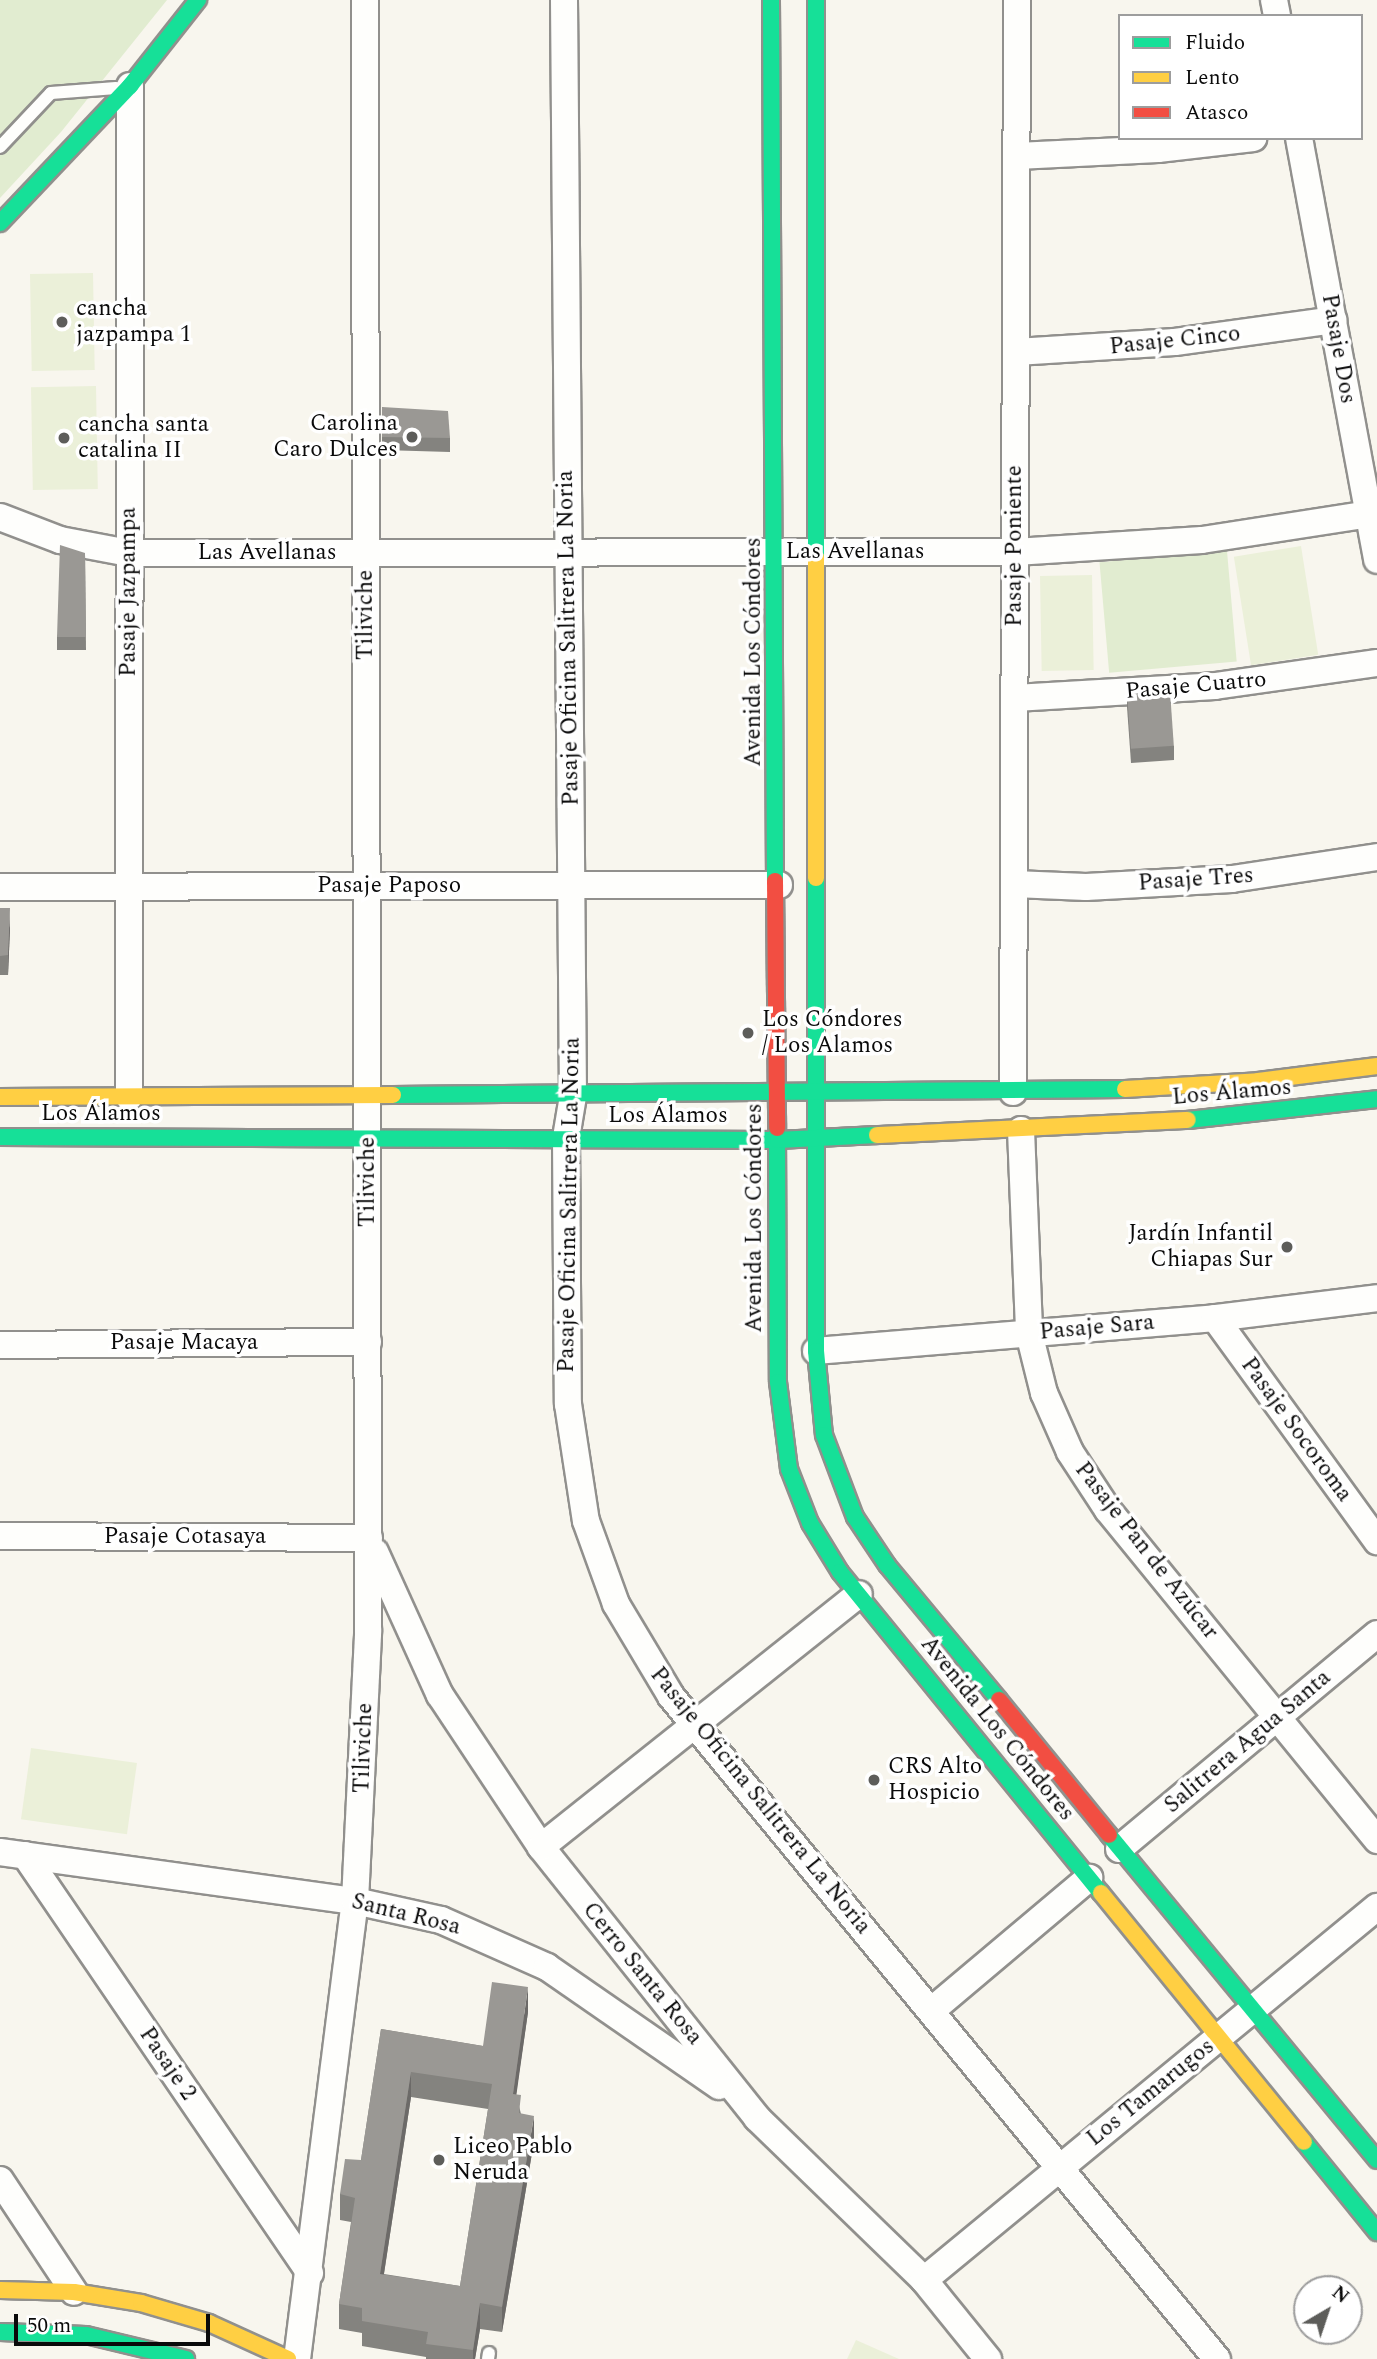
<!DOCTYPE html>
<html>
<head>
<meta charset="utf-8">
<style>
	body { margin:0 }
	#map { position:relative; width:1377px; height:2359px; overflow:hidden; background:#f8f6ee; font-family:Spectral,serif }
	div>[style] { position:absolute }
	.green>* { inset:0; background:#e1ecd0; transform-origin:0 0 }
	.pitch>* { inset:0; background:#ebf0d9; transform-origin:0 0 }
	.roads { filter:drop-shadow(2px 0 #91908d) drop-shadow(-2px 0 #91908d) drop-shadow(0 2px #91908d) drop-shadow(0 -2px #91908d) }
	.lane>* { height:12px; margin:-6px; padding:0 6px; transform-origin:6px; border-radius:6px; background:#fefefc }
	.street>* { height:26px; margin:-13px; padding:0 13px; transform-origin:13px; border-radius:13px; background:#fefefc }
	.fast>* { height:16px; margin:-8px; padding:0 8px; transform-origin:8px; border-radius:8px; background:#16e098 }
	.slow>* { height:16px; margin:-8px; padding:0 8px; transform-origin:8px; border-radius:8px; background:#ffcf43 }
	.jam>* { height:16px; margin:-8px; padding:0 8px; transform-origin:8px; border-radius:8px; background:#f24e42 }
	.wall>* { inset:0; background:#84837f }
	.shaded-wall>* { inset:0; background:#6c6a68 }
	.building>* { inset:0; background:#9a9894; transform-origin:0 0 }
	.dots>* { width:19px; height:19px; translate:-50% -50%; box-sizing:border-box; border:4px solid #fff; border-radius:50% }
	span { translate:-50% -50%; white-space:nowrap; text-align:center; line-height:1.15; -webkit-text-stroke:7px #fff; paint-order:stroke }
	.poi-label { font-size:23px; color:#0a0a0a }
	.left { translate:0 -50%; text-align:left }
	.right { translate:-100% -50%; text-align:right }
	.street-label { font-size:23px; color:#0a0a0a }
	.legend { position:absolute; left:1118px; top:14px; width:245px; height:126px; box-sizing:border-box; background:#fff; border:2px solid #9d9d9d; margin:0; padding:9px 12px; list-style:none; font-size:21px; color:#0a0a0a }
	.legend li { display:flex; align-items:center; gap:14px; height:35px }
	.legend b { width:35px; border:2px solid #9d9d9d }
	.north { position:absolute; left:1293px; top:2275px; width:70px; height:70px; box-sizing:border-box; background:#fff; border:2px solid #9d9d9d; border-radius:50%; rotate:39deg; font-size:19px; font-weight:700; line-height:28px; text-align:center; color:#0a0a0a }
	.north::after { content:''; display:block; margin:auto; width:24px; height:32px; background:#5d5d5a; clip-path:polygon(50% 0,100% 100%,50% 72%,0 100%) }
	.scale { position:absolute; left:14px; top:2314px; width:196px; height:32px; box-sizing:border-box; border:4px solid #0a0a0a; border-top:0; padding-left:9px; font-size:21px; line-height:24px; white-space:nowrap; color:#0a0a0a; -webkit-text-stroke:5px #fff; paint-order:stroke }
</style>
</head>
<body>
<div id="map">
	<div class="green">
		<div style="clip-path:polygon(0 0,167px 0,61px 132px,0 198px)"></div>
		<div style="left:1227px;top:551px;width:111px;height:128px;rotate:85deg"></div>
	</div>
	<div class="pitch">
		<div style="left:93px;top:273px;width:97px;height:63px;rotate:89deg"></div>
		<div style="left:96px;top:386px;width:103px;height:65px;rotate:89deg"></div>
		<div style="left:1301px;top:546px;width:110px;height:68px;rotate:81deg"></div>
		<div style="left:1092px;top:575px;width:95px;height:52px;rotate:89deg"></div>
		<div style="left:31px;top:1748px;width:107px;height:72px;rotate:8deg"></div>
		<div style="clip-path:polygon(856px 2340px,899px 2359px,847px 2359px)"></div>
	</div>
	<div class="roads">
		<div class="lane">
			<div style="left:0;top:147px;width:74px;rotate:-46.6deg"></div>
			<div style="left:51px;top:93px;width:65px;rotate:-4.4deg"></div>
			<div style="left:488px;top:2359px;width:6px;rotate:-81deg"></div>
		</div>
		<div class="street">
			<div style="left:564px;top:0;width:1096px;rotate:89.53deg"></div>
			<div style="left:573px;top:1096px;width:43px;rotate:99.5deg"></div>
			<div style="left:566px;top:1138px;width:266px;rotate:89.6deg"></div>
			<div style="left:568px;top:1404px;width:118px;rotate:81.3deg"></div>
			<div style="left:586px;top:1521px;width:88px;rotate:70.1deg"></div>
			<div style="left:616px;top:1604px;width:107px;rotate:59.1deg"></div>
			<div style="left:671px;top:1696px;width:859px;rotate:50.53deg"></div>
			<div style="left:1274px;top:0;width:16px;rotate:79deg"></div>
			<div style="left:1299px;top:138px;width:429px;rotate:79.5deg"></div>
			<div style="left:1017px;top:156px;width:141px;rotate:-2.8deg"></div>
			<div style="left:1158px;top:149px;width:96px;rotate:-6.6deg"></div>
			<div style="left:1016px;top:352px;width:159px;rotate:-3.6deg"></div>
			<div style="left:1175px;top:342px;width:160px;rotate:-7.9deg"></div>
			<div style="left:0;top:517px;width:64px;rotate:21deg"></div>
			<div style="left:60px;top:540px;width:70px;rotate:10.7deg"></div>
			<div style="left:129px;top:553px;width:886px;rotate:-0.06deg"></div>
			<div style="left:1015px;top:552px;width:187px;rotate:-3.7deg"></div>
			<div style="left:1202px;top:540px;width:177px;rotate:-8.8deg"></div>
			<div style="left:1015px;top:698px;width:200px;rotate:-3.4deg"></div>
			<div style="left:1215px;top:686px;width:164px;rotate:-8.1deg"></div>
			<div style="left:1014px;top:884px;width:72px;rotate:2.4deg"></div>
			<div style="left:1086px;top:887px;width:146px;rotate:-3.1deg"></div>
			<div style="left:1232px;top:879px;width:147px;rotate:-8.6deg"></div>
			<div style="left:0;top:887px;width:779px;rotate:-0.15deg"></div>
			<div style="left:1013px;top:1092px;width:1092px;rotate:-89.79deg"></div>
			<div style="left:129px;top:1097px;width:1011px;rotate:-89.94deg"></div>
			<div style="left:1021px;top:1130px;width:203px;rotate:87.7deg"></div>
			<div style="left:1029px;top:1333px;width:62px;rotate:76deg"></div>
			<div style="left:1044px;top:1393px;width:64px;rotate:66.2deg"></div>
			<div style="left:1070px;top:1452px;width:69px;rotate:56.8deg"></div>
			<div style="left:1108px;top:1510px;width:426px;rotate:50.8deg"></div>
			<div style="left:1215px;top:1318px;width:276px;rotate:54deg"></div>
			<div style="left:0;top:1345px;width:368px;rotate:-0.5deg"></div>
			<div style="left:816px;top:1351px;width:400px;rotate:-4.7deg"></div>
			<div style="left:1215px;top:1318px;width:163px;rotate:-7deg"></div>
			<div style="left:0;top:1536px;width:369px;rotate:0.3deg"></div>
			<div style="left:375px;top:1552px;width:157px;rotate:65.6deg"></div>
			<div style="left:440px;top:1695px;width:182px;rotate:56.4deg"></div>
			<div style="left:541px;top:1847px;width:347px;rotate:51.4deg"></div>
			<div style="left:757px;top:2118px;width:233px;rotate:44.1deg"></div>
			<div style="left:924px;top:2280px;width:102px;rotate:51deg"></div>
			<div style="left:541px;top:1847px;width:406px;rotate:-38.5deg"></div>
			<div style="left:1119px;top:1849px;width:336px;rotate:-39.8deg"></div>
			<div style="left:0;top:1852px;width:358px;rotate:7.9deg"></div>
			<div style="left:355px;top:1901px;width:88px;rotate:12.5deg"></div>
			<div style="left:441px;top:1920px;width:116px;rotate:23.9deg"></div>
			<div style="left:547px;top:1967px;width:209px;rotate:34.7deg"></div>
			<div style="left:25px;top:1855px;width:506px;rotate:55.71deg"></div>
			<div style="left:931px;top:2011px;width:207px;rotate:-40.1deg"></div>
			<div style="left:0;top:2180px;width:134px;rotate:56.5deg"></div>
			<div style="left:924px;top:2280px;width:587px;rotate:-39.47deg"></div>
			<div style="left:297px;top:2359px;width:462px;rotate:-82.8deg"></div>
			<div style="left:355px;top:1901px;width:270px;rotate:-87.2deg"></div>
			<div style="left:368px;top:1631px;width:1631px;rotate:-90.11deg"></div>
		</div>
		<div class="fast">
			<div style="left:771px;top:0;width:881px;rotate:89.74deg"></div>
			<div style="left:816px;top:0;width:557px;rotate:90deg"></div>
			<div style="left:0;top:223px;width:189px;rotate:-46.5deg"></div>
			<div style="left:130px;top:86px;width:110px;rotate:-51.7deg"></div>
			<div style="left:816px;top:878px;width:473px;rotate:90deg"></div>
			<div style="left:816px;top:1351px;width:84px;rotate:84.6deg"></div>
			<div style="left:824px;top:1435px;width:88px;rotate:69.3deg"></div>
			<div style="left:855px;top:1517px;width:58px;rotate:56.3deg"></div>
			<div style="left:887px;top:1565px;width:175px;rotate:50.3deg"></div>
			<div style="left:393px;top:1095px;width:732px;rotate:-0.47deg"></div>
			<div style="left:1188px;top:1120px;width:190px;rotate:-6.3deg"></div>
			<div style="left:777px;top:1128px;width:254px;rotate:89.8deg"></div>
			<div style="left:778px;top:1382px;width:88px;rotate:82.8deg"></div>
			<div style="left:789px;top:1469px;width:58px;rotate:68.7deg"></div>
			<div style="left:810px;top:1523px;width:57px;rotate:58.5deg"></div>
			<div style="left:840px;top:1572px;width:414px;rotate:50.9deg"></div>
			<div style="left:0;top:1137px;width:778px;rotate:0.22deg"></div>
			<div style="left:778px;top:1140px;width:99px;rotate:-2.9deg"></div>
			<div style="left:1109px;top:1835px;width:421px;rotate:50.5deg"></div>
			<div style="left:1304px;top:2142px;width:116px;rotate:51deg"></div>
			<div style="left:0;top:2332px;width:86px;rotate:2deg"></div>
			<div style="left:86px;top:2335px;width:103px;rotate:13.5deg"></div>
		</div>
		<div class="slow">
			<div style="left:816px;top:557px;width:321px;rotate:90deg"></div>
			<div style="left:1125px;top:1089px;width:133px;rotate:-3.4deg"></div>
			<div style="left:1258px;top:1081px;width:120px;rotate:-7.2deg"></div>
			<div style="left:0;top:1097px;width:393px;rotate:-0.3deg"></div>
			<div style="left:877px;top:1135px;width:311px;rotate:-2.8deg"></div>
			<div style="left:1101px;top:1893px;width:321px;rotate:50.8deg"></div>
			<div style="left:0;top:2290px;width:74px;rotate:1.5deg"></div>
			<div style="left:74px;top:2292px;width:68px;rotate:9.3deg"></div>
			<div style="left:141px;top:2303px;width:71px;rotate:16.4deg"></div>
			<div style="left:209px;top:2323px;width:87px;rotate:24.5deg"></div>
		</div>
		<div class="jam">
			<div style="left:775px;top:881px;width:247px;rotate:89.5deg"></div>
			<div style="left:999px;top:1700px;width:174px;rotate:50.8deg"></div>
		</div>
	</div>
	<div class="wall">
		<div style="clip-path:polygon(382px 407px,450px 438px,450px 452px,382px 450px)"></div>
		<div style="clip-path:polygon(85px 553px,86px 650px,57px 650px,57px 637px)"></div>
		<div style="clip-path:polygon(1127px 694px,1174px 746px,1174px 760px,1131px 763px,1127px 707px)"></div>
		<div style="clip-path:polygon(0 908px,10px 928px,8px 975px,0 975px)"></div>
		<div style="clip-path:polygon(evenodd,528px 2012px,516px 2094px,521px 2114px,534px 2141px,502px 2332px,480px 2329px,475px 2359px,426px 2359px,426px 2357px,362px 2346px,362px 2333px,339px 2329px,339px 2304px,351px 2222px,340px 2220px,340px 2194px,361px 2160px,381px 2029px,483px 2046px,528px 2012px,411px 2097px,488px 2109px,460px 2286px,384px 2274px,411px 2097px)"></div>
	</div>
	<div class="shaded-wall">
		<div style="clip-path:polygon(10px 908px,10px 928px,8px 975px,8px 955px)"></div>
		<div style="clip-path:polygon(528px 1987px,528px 2012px,513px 2119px,513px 2094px)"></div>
		<div style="clip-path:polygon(411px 2072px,411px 2097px,380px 2299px,380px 2274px)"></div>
		<div style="clip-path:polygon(534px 2116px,534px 2141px,502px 2332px,502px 2307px)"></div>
		<div style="clip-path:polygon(480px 2303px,480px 2329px,475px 2359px,473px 2359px,473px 2350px)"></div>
	</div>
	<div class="building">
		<div style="clip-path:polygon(382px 407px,448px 411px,450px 438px,382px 437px)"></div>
		<div style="clip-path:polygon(60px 545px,85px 553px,86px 637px,57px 637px)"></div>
		<div style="left:1170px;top:691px;width:55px;height:43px;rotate:86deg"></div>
		<div style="clip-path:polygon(0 908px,10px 908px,8px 955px,0 956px)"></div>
		<div style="clip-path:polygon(evenodd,492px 1982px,528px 1987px,513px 2094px,521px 2095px,519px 2113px,534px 2116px,502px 2307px,480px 2303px,473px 2350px,426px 2344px,428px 2332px,362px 2321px,362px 2308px,339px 2304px,355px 2198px,340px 2194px,345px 2159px,361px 2160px,381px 2029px,483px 2046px,492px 1982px,411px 2072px,492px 2084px,460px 2286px,380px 2274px,411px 2072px)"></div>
	</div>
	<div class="dots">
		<div style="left:62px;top:322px;background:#5d5d5a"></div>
		<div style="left:412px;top:437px;background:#5d5d5a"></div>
		<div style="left:64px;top:438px;background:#5d5d5a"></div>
		<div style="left:748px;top:1033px;background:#5d5d5a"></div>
		<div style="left:1287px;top:1247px;background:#5d5d5a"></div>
		<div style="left:874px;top:1780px;background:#5d5d5a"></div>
		<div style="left:439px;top:2160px;background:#5d5d5a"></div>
	</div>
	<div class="poi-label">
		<span class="left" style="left:76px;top:322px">cancha<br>jazpampa 1</span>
		<span class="right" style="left:398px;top:437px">Carolina<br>Caro Dulces</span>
		<span class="left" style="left:78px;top:438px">cancha santa<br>catalina II</span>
		<span class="left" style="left:762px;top:1033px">Los Cóndores<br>/ Los Alamos</span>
		<span class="right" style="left:1273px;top:1247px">Jardín Infantil<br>Chiapas Sur</span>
		<span class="left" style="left:888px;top:1780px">CRS Alto<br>Hospicio</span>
		<span class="left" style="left:453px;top:2160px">Liceo Pablo<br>Neruda</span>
	</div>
	<div class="street-label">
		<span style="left:1175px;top:341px;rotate:-6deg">Pasaje Cinco</span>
		<span style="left:1338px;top:349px;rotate:80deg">Pasaje Dos</span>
		<span style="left:1015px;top:546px;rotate:-90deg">Pasaje Poniente</span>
		<span style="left:855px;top:552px">Las Avellanas</span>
		<span style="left:267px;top:553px">Las Avellanas</span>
		<span style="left:129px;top:592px;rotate:-90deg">Pasaje Jazpampa</span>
		<span style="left:366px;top:615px;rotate:-90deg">Tiliviche</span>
		<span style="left:569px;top:638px;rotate:-91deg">Pasaje Oficina Salitrera La Noria</span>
		<span style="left:754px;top:652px;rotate:-90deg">Avenida Los Cóndores</span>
		<span style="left:1196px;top:686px;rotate:-5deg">Pasaje Cuatro</span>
		<span style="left:1196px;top:880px;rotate:-4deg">Pasaje Tres</span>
		<span style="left:389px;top:886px">Pasaje Paposo</span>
		<span style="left:1232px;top:1093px;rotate:-5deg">Los Álamos</span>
		<span style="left:101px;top:1114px">Los Álamos</span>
		<span style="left:668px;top:1116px">Los Álamos</span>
		<span style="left:368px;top:1182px;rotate:-90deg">Tiliviche</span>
		<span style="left:570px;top:1205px;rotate:-89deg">Pasaje Oficina Salitrera La Noria</span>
		<span style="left:755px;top:1218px;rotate:-90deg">Avenida Los Cóndores</span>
		<span style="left:1097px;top:1328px;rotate:-5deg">Pasaje Sara</span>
		<span style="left:184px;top:1343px">Pasaje Macaya</span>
		<span style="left:1296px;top:1430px;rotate:54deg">Pasaje Socoroma</span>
		<span style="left:185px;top:1537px">Pasaje Cotasaya</span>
		<span style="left:1146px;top:1551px;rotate:52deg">Pasaje Pan de Azúcar</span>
		<span style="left:997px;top:1729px;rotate:51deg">Avenida Los Cóndores</span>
		<span style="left:1248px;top:1742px;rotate:-40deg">Salitrera Agua Santa</span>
		<span style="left:364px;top:1748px;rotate:-88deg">Tiliviche</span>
		<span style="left:760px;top:1801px;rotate:51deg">Pasaje Oficina Salitrera La Noria</span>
		<span style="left:406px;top:1915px;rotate:14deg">Santa Rosa</span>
		<span style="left:642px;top:1974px;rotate:51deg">Cerro Santa Rosa</span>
		<span style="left:167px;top:2064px;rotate:56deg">Pasaje 2</span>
		<span style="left:1151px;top:2093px;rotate:-39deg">Los Tamarugos</span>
	</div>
	<ul class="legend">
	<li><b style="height:9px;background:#16e098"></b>Fluido</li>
	<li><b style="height:9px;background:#ffcf43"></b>Lento</li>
	<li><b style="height:9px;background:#f24e42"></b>Atasco</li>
	</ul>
	<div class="north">N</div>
	<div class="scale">50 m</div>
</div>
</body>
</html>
